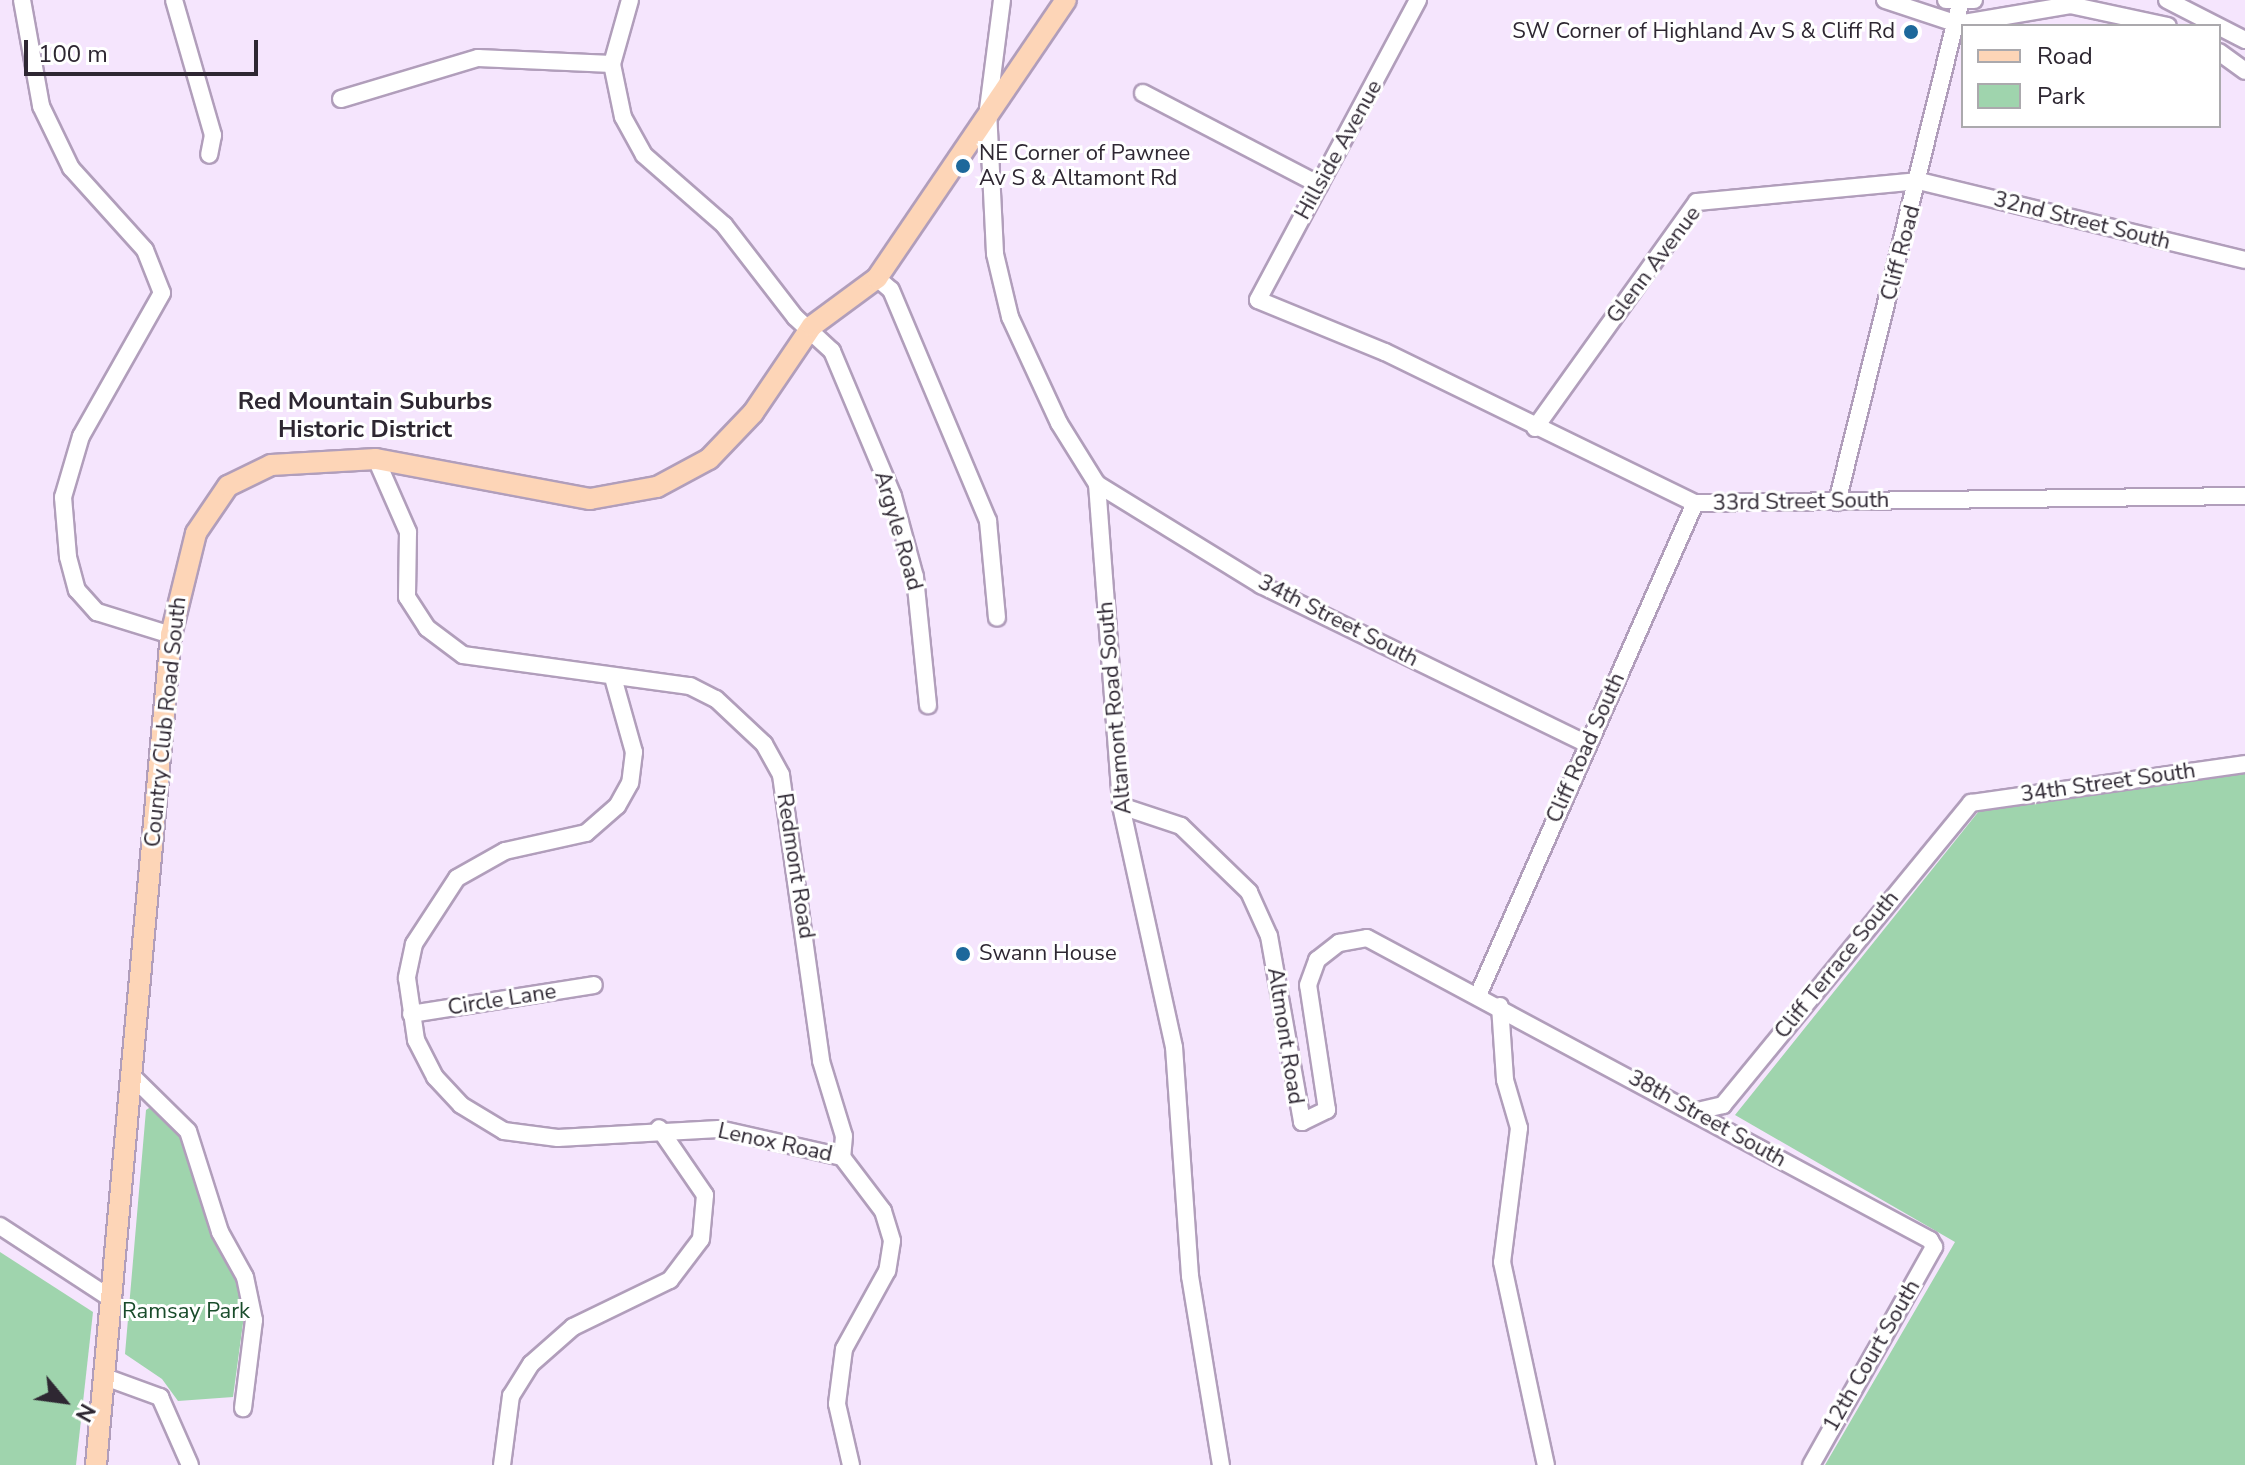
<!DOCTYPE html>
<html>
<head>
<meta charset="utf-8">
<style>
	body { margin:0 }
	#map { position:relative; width:2245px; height:1465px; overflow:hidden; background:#f5e5fd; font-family:"Nunito Sans",sans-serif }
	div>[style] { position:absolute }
	.green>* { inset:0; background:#9fd4ad }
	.roads { filter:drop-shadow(2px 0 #b19ebb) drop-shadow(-2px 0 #b19ebb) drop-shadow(0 2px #b19ebb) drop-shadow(0 -2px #b19ebb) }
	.minor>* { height:16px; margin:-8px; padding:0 8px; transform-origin:8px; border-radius:8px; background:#fff }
	.major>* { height:20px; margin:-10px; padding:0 10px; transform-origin:10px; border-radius:10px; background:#fdd5b7 }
	.dots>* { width:22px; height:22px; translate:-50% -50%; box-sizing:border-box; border:4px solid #fff; border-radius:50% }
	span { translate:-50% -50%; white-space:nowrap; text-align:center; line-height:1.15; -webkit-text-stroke:6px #fff; paint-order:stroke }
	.poi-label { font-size:22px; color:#2e2732 }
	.right { translate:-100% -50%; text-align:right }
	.left { translate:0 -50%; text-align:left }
	.street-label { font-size:22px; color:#2e2732 }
	.park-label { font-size:22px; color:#194c2b }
	.neighbourhood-label { font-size:24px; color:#2e2732; font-weight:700 }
	.legend { position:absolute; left:1961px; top:24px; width:260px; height:104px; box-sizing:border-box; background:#fff; border:2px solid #aba9ad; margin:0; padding:10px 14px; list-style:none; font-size:24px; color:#2e2732 }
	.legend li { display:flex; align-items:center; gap:16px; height:40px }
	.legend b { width:40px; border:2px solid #aba9ad }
	.north { position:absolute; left:24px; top:1361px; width:80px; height:80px; -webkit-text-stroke:6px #fff; paint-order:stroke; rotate:119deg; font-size:22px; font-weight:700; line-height:32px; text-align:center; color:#2e2732 }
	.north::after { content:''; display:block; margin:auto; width:28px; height:36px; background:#2e2732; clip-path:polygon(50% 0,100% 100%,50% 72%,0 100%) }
	.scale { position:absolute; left:24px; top:40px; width:234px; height:36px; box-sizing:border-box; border:4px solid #2e2732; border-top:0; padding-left:10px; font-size:24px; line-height:28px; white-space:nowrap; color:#2e2732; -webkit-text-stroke:6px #fff; paint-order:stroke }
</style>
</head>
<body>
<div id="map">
	<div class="green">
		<div style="clip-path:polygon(2245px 772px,2245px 1465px,1825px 1465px,1955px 1242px,1735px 1115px,1979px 811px)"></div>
		<div style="clip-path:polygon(152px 1106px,178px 1123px,246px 1301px,233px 1397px,178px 1401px,162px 1379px,125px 1354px,146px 1110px)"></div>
		<div style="clip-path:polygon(0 1252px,93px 1312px,76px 1465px,0 1465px)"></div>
	</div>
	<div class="roads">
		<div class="minor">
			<div style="left:22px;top:0;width:108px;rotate:79.8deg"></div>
			<div style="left:41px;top:106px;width:69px;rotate:64.2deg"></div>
			<div style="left:71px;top:168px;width:110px;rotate:47.9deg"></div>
			<div style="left:145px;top:250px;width:46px;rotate:68.4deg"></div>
			<div style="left:162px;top:293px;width:164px;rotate:119.5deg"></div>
			<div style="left:81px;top:436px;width:64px;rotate:106.4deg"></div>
			<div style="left:63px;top:497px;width:60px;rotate:85.2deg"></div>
			<div style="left:68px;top:557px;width:34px;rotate:75deg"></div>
			<div style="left:77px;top:590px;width:30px;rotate:48deg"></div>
			<div style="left:97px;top:612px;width:77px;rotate:17.3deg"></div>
			<div style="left:174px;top:0;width:141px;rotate:73.9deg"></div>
			<div style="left:213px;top:135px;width:20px;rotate:101deg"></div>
			<div style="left:630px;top:0;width:66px;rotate:105.7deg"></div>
			<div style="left:612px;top:64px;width:54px;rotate:78.3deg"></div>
			<div style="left:623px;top:117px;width:43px;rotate:61.1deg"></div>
			<div style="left:644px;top:155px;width:106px;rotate:41.2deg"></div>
			<div style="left:724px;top:225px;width:116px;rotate:52.3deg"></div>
			<div style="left:795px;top:317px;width:50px;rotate:42.6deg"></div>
			<div style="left:832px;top:351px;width:157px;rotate:67.2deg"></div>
			<div style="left:893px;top:496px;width:84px;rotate:74.8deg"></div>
			<div style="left:915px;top:577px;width:129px;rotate:84.2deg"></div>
			<div style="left:1002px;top:0;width:111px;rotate:97.3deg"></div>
			<div style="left:988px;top:110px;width:144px;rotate:87.2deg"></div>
			<div style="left:995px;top:254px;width:65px;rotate:76.6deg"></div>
			<div style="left:1010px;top:317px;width:117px;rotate:65.2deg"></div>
			<div style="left:1059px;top:423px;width:72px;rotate:58.1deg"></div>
			<div style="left:1097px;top:484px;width:323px;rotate:85.7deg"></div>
			<div style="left:1121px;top:806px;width:247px;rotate:77.6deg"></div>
			<div style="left:1174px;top:1047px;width:230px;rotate:86deg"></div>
			<div style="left:1190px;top:1276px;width:192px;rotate:80.7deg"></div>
			<div style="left:1418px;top:0;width:340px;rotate:118.1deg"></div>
			<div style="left:1258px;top:300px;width:137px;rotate:22.3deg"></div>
			<div style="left:1385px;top:352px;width:345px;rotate:26deg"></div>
			<div style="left:1695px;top:503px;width:550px;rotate:-0.73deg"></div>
			<div style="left:1885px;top:0;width:77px;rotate:18.2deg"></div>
			<div style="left:1958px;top:24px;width:114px;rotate:-9.6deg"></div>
			<div style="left:2070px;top:5px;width:100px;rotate:12.1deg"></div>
			<div style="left:1946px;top:0;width:28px"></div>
			<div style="left:2167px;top:0;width:88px;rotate:27.1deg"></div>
			<div style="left:2219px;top:52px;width:32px;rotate:36deg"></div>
			<div style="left:1143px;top:93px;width:199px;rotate:27.5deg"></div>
			<div style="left:341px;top:99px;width:143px;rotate:-16.7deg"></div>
			<div style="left:478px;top:58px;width:134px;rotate:2.6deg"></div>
			<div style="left:877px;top:278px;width:18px;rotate:41deg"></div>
			<div style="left:891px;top:290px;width:251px;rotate:67.2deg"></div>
			<div style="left:988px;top:521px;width:97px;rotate:84.7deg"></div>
			<div style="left:1535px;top:428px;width:278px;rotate:-54.4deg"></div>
			<div style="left:1697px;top:202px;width:223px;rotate:-5.4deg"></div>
			<div style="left:1919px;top:181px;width:335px;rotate:13.6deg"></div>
			<div style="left:376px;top:459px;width:80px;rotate:66.3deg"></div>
			<div style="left:408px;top:532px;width:65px;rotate:90.9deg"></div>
			<div style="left:407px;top:597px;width:37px;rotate:57deg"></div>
			<div style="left:427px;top:628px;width:45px;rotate:36.9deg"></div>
			<div style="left:463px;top:655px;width:229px;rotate:7.8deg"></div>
			<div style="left:690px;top:686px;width:29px;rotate:27deg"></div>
			<div style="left:716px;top:699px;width:66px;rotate:43.2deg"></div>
			<div style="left:764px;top:744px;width:35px;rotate:61deg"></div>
			<div style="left:781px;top:775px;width:289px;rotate:82deg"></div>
			<div style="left:821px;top:1061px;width:78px;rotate:73deg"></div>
			<div style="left:844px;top:1136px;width:21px;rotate:95deg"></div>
			<div style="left:842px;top:1157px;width:68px;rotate:52.8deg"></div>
			<div style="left:883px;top:1211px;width:31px;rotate:73deg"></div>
			<div style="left:892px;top:1241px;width:30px;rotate:99deg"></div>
			<div style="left:887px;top:1271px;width:89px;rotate:118.9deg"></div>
			<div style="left:844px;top:1349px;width:55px;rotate:97.3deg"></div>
			<div style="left:837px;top:1404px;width:63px;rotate:77.1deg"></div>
			<div style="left:1097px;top:484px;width:193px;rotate:31.6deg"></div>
			<div style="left:1261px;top:585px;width:363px;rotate:26deg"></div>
			<div style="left:1837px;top:502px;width:513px;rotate:-76.13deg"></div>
			<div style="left:614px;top:681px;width:74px;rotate:74.3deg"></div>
			<div style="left:634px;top:752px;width:31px;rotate:97deg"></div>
			<div style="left:630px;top:783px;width:26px;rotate:119deg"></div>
			<div style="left:617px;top:806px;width:41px;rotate:138.9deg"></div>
			<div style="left:586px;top:833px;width:83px;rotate:167.5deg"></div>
			<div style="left:505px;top:851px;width:55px;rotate:150.6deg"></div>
			<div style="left:457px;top:878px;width:79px;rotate:123.1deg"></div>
			<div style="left:414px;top:944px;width:35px;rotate:102deg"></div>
			<div style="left:407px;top:978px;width:63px;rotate:81.7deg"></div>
			<div style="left:416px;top:1040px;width:42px;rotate:62.8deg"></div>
			<div style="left:435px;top:1077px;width:38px;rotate:47deg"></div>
			<div style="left:461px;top:1105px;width:50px;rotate:31.2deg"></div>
			<div style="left:504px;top:1131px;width:54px;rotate:7.4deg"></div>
			<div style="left:558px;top:1138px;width:161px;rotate:-3.2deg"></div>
			<div style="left:719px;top:1129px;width:126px;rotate:12.8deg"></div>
			<div style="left:1121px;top:806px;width:63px;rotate:18.4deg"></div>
			<div style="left:1181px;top:826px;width:95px;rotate:44.1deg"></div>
			<div style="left:1249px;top:892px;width:48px;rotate:65.6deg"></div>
			<div style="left:1269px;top:936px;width:189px;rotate:79.9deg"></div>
			<div style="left:1302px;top:1122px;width:28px;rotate:-26deg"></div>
			<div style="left:1327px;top:1110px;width:126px;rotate:-98.6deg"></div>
			<div style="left:1308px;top:985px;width:27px;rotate:-70deg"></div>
			<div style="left:1317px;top:960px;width:28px;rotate:-38deg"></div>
			<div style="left:1339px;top:943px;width:28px;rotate:-10deg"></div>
			<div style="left:1367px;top:938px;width:639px;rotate:28.21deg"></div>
			<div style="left:1930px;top:1240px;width:8px;rotate:60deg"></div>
			<div style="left:1934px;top:1247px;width:250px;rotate:119.4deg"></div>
			<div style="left:1479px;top:993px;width:535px;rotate:-66.21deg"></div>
			<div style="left:1500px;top:1006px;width:74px;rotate:86.1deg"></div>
			<div style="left:1505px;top:1080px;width:50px;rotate:73.7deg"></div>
			<div style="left:1519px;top:1128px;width:135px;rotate:97.2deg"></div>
			<div style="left:1502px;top:1262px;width:208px;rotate:77.8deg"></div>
			<div style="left:411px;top:1014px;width:185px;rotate:-9deg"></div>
			<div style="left:132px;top:1076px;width:78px;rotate:44.5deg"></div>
			<div style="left:188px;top:1131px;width:106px;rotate:72.4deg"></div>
			<div style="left:220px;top:1232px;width:51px;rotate:60.9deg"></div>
			<div style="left:245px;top:1277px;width:44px;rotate:78.2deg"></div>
			<div style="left:254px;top:1320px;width:89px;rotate:97.1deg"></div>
			<div style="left:1693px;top:1112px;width:31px;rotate:-13deg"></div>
			<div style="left:1723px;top:1105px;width:391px;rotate:-50.6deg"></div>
			<div style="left:1971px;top:803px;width:277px;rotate:-8.1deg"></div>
			<div style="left:0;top:1226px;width:135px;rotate:33.2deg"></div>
			<div style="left:105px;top:1377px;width:59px;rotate:20deg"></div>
			<div style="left:160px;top:1397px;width:74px;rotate:66.2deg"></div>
			<div style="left:502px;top:1465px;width:70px;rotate:-82.6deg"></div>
			<div style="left:511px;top:1396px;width:38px;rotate:-58deg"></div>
			<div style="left:531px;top:1364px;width:56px;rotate:-41.4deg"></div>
			<div style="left:573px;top:1327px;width:108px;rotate:-25.9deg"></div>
			<div style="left:670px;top:1280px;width:51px;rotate:-52.9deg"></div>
			<div style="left:701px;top:1239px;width:44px;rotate:-84.8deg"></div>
			<div style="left:705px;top:1195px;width:81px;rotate:-124.5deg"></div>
		</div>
		<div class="major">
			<div style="left:96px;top:1465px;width:833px;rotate:-84.84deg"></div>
			<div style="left:171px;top:635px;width:105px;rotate:-76.2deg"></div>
			<div style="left:196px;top:533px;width:57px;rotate:-55.8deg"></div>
			<div style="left:228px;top:486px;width:48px;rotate:-26deg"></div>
			<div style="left:271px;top:465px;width:105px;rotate:-3.3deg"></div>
			<div style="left:376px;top:459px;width:218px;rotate:10.6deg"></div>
			<div style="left:590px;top:499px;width:68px;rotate:-10.2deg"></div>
			<div style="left:657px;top:487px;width:59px;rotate:-28.3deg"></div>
			<div style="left:709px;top:459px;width:64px;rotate:-46.3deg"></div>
			<div style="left:753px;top:413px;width:105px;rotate:-55.9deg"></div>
			<div style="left:812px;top:326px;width:81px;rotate:-36.4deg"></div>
			<div style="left:877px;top:278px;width:336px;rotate:-55.8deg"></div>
		</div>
	</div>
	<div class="dots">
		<div style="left:1911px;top:32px;background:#1d689b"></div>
		<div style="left:963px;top:166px;background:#1d689b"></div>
		<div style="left:963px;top:954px;background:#1d689b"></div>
	</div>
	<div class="poi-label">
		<span class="right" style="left:1895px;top:32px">SW Corner of Highland Av S &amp; Cliff Rd</span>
		<span class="left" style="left:979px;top:166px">NE Corner of Pawnee<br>Av S &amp; Altamont Rd</span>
		<span class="left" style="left:979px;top:954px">Swann House</span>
	</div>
	<div class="street-label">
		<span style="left:1339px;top:150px;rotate:-61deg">Hillside Avenue</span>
		<span style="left:2082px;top:221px;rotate:14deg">32nd Street South</span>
		<span style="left:1901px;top:253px;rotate:-75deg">Cliff Road</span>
		<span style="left:1654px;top:265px;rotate:-53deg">Glenn Avenue</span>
		<span style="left:1801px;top:502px;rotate:-1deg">33rd Street South</span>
		<span style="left:898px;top:531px;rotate:74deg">Argyle Road</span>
		<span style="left:1338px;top:621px;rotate:27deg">34th Street South</span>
		<span style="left:1115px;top:708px;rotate:-95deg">Altamont Road South</span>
		<span style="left:166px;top:722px;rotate:-84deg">Country Club Road South</span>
		<span style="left:1586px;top:748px;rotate:-66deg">Cliff Road South</span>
		<span style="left:2108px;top:783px;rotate:-8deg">34th Street South</span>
		<span style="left:795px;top:866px;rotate:81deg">Redmont Road</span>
		<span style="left:1837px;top:965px;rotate:-51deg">Cliff Terrace South</span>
		<span style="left:502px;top:1000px;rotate:-9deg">Circle Lane</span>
		<span style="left:1285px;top:1036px;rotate:81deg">Altmont Road</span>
		<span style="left:1707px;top:1119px;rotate:29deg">38th Street South</span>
		<span style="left:775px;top:1143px;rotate:12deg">Lenox Road</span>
		<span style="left:1872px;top:1356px;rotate:-60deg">12th Court South</span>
	</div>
	<div class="park-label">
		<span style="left:186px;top:1312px">Ramsay Park</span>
	</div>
	<div class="neighbourhood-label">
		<span style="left:365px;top:416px">Red Mountain Suburbs<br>Historic District</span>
	</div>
	<ul class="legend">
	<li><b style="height:10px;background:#fdd5b7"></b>Road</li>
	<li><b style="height:22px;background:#9fd4ad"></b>Park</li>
	</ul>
	<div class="north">N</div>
	<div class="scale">100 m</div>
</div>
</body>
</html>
